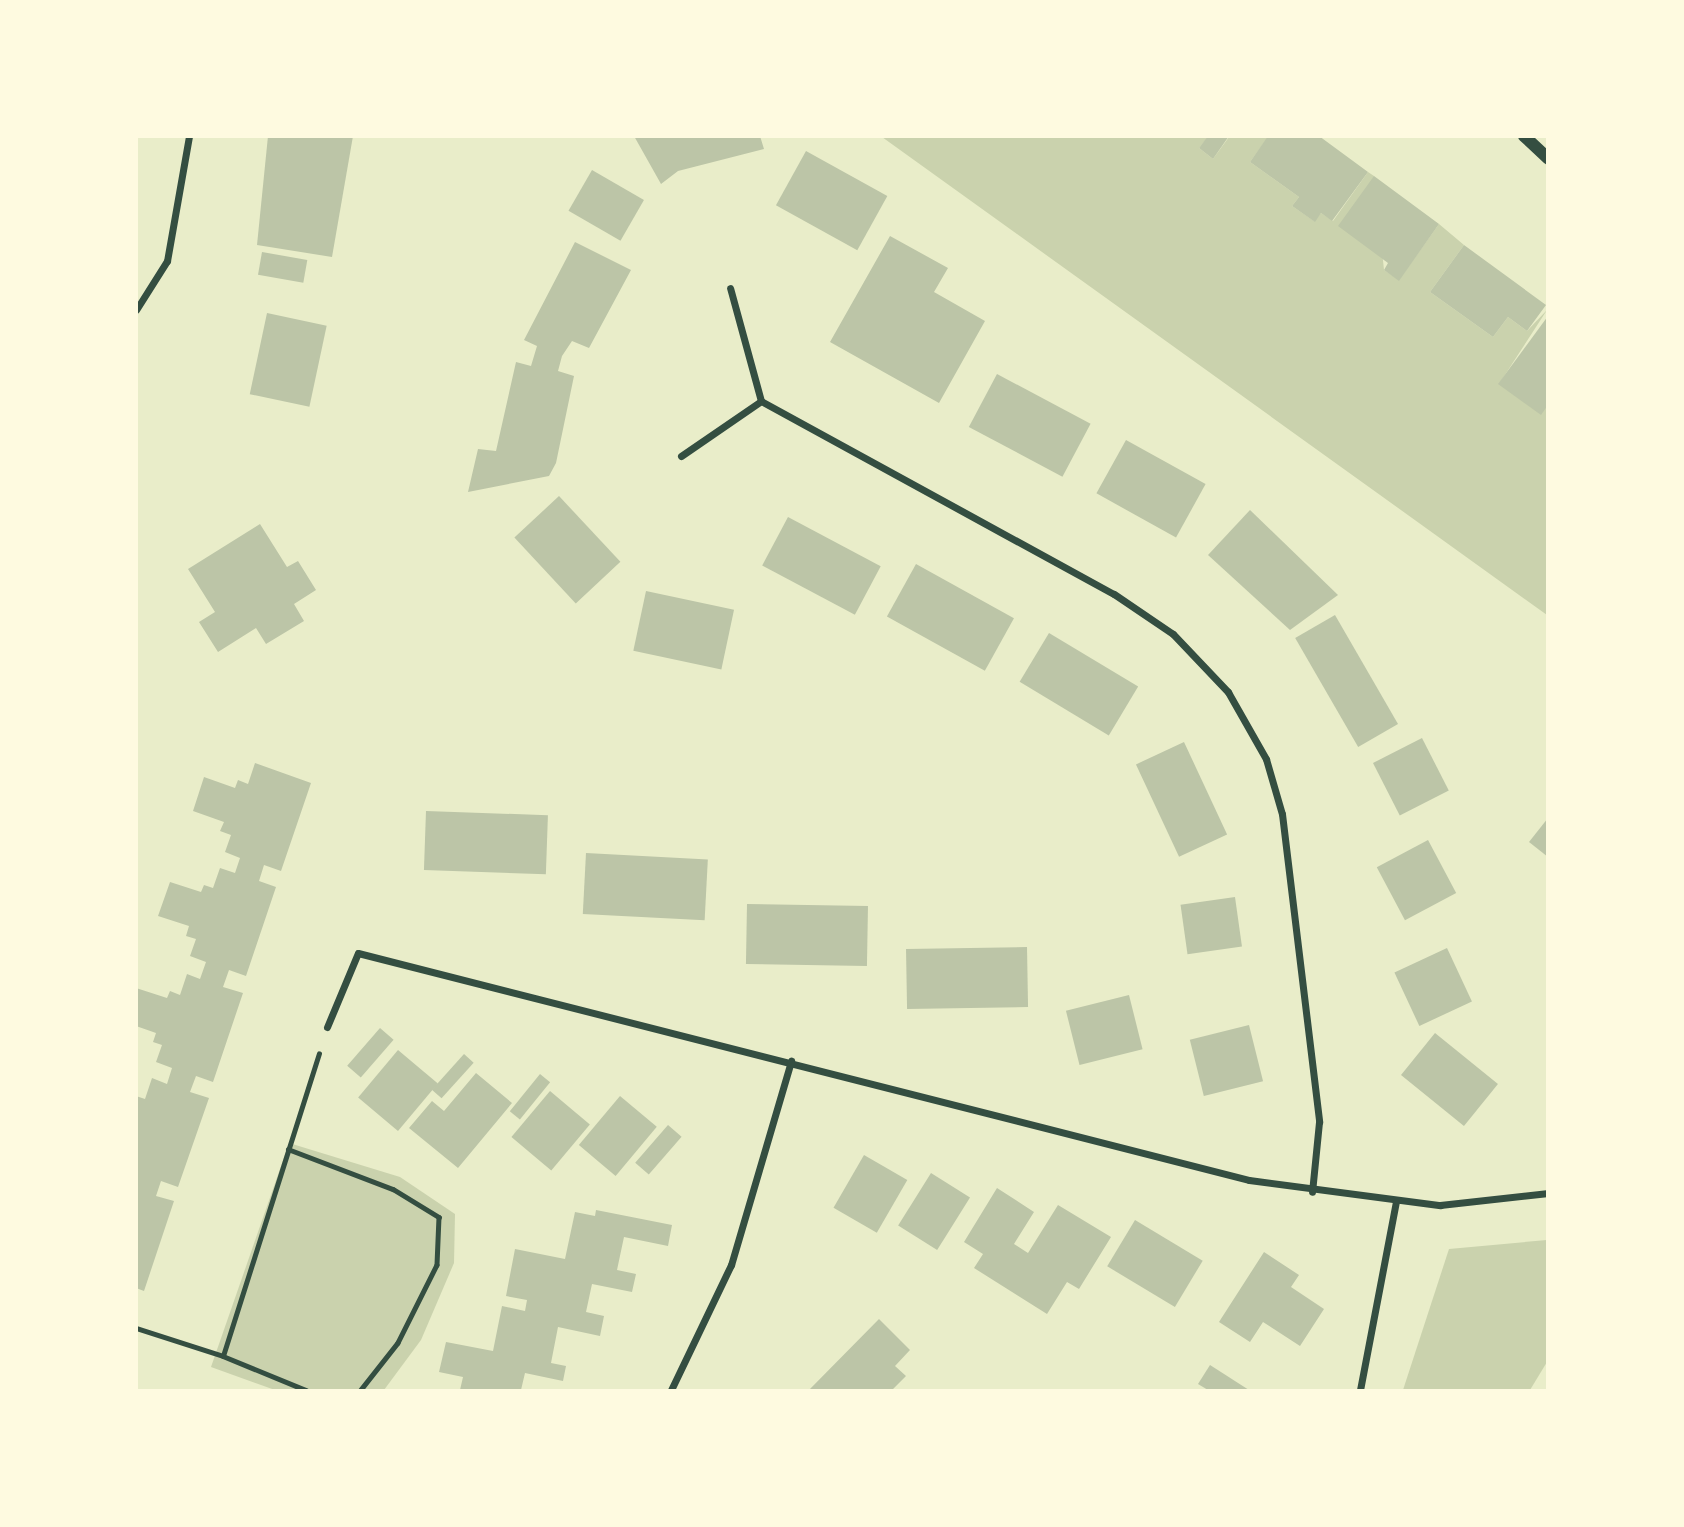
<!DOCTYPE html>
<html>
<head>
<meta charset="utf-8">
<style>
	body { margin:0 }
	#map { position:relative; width:1684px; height:1527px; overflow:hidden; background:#e9edc9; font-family:"PT Sans Narrow",sans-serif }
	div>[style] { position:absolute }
	.green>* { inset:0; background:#cad2ad }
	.building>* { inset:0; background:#bcc5a7; transform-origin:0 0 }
	.path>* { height:4.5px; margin:-2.25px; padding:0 2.25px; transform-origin:2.25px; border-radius:2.25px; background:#344e41 }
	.minor>* { height:7px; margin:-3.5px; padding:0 3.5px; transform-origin:3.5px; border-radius:3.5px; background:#344e41 }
	.tertiary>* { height:12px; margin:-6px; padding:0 6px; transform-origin:6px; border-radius:6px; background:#344e41 }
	span { translate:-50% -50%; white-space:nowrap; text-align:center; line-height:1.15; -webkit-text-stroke:5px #fefae0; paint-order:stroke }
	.frame { position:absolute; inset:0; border:138px solid #fefae0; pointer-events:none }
</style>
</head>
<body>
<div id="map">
	<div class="green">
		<div style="clip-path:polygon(882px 137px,1208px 137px,1199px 148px,1213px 159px,1229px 137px,1268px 137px,1250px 162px,1299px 197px,1292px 206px,1314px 221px,1321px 213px,1333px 221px,1368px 172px,1374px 176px,1384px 270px,1399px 280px,1439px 224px,1464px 245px,1430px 292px,1493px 337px,1508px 317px,1527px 331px,1547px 310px,1499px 384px,1547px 405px,1547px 615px)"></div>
		<div style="clip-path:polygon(289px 1143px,400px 1177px,455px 1214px,454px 1263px,421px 1340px,384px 1390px,275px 1390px,211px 1367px)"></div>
		<div style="clip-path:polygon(1547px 1240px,1547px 1362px,1530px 1390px,1403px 1390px,1449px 1249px)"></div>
	</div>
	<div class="building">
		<div style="clip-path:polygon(268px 136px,353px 136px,332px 257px,257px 245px)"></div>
		<div style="clip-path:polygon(634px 136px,760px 136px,764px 149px,678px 171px,661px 184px)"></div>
		<div style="clip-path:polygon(1208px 136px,1229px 136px,1213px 159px,1199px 148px)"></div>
		<div style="clip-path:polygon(1268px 136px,1319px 136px,1368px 172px,1332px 221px,1321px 213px,1315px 222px,1292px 206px,1299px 197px,1250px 162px)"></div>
		<div style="left:806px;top:151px;width:93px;height:62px;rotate:29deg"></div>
		<div style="left:592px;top:170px;width:60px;height:47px;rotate:30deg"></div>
		<div style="clip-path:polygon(1374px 176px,1439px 224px,1399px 281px,1384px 270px,1388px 263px,1338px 226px)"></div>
		<div style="clip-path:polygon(890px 236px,948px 268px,934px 292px,985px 321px,939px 403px,830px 342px)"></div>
		<div style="clip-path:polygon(575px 242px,631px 270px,589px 348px,572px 341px,562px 356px,558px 371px,574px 376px,556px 463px,549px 476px,468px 492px,478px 449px,496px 451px,516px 362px,531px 366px,537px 346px,524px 340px)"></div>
		<div style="clip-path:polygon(1464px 245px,1546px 305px,1527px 331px,1508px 317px,1493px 337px,1430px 292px)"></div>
		<div style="left:262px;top:252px;width:46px;height:23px;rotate:10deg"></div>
		<div style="left:267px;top:313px;width:61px;height:83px;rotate:12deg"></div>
		<div style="clip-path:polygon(1548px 316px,1548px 405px,1541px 415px,1498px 384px)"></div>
		<div style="left:997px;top:374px;width:106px;height:60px;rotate:28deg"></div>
		<div style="left:1126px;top:440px;width:91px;height:61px;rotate:29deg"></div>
		<div style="left:559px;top:496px;width:90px;height:61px;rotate:47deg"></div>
		<div style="clip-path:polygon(1250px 510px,1338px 595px,1290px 630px,1208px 555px)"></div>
		<div style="left:788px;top:517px;width:105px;height:55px;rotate:28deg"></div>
		<div style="clip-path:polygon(260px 524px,287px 567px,298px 561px,316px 590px,294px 604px,304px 621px,266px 644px,256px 628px,218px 652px,199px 622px,215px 612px,188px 569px)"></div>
		<div style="left:916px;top:564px;width:112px;height:60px;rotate:29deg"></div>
		<div style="left:646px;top:591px;width:90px;height:61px;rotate:12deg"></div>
		<div style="left:1335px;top:615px;width:126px;height:46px;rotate:60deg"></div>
		<div style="left:1049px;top:633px;width:104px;height:57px;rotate:31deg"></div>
		<div style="left:1422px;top:738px;width:59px;height:55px;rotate:63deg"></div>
		<div style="left:1184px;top:742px;width:102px;height:53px;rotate:65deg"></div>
		<div style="clip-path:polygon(255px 763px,311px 783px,281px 871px,264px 865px,259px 881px,276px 887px,246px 976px,229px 970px,223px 987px,243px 993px,213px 1082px,196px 1076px,190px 1092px,209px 1098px,178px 1187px,161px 1181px,156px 1196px,174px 1201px,144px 1291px,136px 1288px,136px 1096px,145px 1099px,152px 1078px,167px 1084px,172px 1068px,156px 1062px,162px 1045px,153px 1042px,156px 1033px,136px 1026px,136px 988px,167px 998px,170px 991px,180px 995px,187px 974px,200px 979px,206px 962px,190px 956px,196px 939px,186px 936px,189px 926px,158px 916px,170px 882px,201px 892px,204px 885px,213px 888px,220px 868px,235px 873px,240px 858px,225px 852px,231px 835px,220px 831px,224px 822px,193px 811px,204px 777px,235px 788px,238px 780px,248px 784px)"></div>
		<div style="left:426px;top:811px;width:122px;height:59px;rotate:2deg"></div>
		<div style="clip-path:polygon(1548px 818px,1548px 857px,1529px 842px)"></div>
		<div style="left:1428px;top:840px;width:60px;height:58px;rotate:62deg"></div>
		<div style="left:586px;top:853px;width:122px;height:61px;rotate:3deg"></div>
		<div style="left:1235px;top:897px;width:50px;height:55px;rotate:82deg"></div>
		<div style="left:747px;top:904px;width:121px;height:60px;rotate:1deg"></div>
		<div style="left:1027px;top:947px;width:60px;height:121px;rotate:89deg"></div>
		<div style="left:1447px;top:948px;width:59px;height:58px;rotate:65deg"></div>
		<div style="left:1129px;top:995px;width:56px;height:65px;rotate:76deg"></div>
		<div style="left:1249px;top:1025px;width:58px;height:61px;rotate:76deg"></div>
		<div style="left:380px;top:1028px;width:18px;height:50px;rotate:41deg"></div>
		<div style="left:1435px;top:1033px;width:81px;height:54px;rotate:39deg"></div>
		<div style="left:398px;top:1050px;width:52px;height:62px;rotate:40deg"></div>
		<div style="left:464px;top:1054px;width:13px;height:48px;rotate:42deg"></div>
		<div style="clip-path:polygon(476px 1073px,512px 1103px,458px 1168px,409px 1128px,432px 1101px,444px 1111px)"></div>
		<div style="left:540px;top:1074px;width:13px;height:48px;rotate:39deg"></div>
		<div style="left:550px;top:1091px;width:52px;height:60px;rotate:40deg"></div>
		<div style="left:620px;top:1096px;width:48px;height:64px;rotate:40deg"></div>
		<div style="left:668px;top:1125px;width:18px;height:50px;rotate:41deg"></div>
		<div style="left:864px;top:1155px;width:50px;height:61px;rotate:30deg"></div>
		<div style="left:931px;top:1173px;width:46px;height:62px;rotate:32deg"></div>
		<div style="clip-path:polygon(997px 1188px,1034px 1212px,1014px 1244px,1028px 1253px,1058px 1205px,1111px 1237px,1079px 1289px,1067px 1282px,1047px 1314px,974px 1268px,983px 1254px,964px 1242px)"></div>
		<div style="clip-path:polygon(596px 1210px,672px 1225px,668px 1246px,624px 1237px,617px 1270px,636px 1274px,632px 1292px,592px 1284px,586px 1312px,604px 1316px,600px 1336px,558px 1327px,551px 1363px,566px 1366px,563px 1381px,525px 1373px,521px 1390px,460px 1390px,463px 1377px,439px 1372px,446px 1342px,493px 1351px,502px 1306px,525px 1311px,527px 1300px,506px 1296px,515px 1249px,565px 1259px,575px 1212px,595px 1216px)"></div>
		<div style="left:1135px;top:1220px;width:79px;height:54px;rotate:31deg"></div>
		<div style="clip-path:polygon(1264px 1252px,1299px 1275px,1291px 1287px,1324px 1309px,1300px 1346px,1263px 1322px,1250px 1342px,1219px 1322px)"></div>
		<div style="clip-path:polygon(879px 1319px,910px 1350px,895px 1366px,906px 1376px,892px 1390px,809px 1390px)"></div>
		<div style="clip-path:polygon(1210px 1365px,1249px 1390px,1208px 1390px,1198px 1384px)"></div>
	</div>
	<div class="path">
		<div style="left:288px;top:1149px;width:112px;rotate:20.9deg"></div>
		<div style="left:393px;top:1189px;width:54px;rotate:31.3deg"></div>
		<div style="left:439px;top:1217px;width:48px;rotate:92.4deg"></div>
		<div style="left:437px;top:1265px;width:87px;rotate:116.6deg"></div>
		<div style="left:398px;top:1343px;width:60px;rotate:128.2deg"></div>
		<div style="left:136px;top:1328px;width:91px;rotate:17.8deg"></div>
		<div style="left:223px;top:1356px;width:317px;rotate:-72.4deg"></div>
		<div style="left:223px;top:1356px;width:90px;rotate:22.3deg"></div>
	</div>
	<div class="minor">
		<div style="left:136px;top:310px;width:58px;rotate:-57.7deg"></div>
		<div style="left:167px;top:261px;width:127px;rotate:-80deg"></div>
		<div style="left:761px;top:401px;width:402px;rotate:28.7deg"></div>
		<div style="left:1114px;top:594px;width:71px;rotate:34.1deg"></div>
		<div style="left:1173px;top:634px;width:80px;rotate:46.5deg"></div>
		<div style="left:1228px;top:692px;width:77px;rotate:60.4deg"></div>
		<div style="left:1266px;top:759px;width:57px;rotate:73.8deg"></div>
		<div style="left:1282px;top:814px;width:310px;rotate:83.1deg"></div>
		<div style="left:1319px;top:1122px;width:70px;rotate:95.7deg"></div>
		<div style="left:681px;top:456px;width:97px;rotate:-34.5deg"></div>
		<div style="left:761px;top:401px;width:117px;rotate:-105.3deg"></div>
		<div style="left:327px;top:1027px;width:80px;rotate:-67.3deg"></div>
		<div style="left:358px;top:953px;width:919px;rotate:14.29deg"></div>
		<div style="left:1249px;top:1180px;width:193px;rotate:7.5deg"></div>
		<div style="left:1440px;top:1205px;width:109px;rotate:-6.3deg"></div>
		<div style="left:671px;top:1390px;width:139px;rotate:-64.4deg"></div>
		<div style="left:731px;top:1265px;width:213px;rotate:-73.6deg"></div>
		<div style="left:1360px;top:1390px;width:191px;rotate:-79.2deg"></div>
	</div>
	<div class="tertiary">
		<div style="left:1524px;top:136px;width:33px;rotate:43deg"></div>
	</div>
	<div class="frame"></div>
</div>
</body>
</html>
